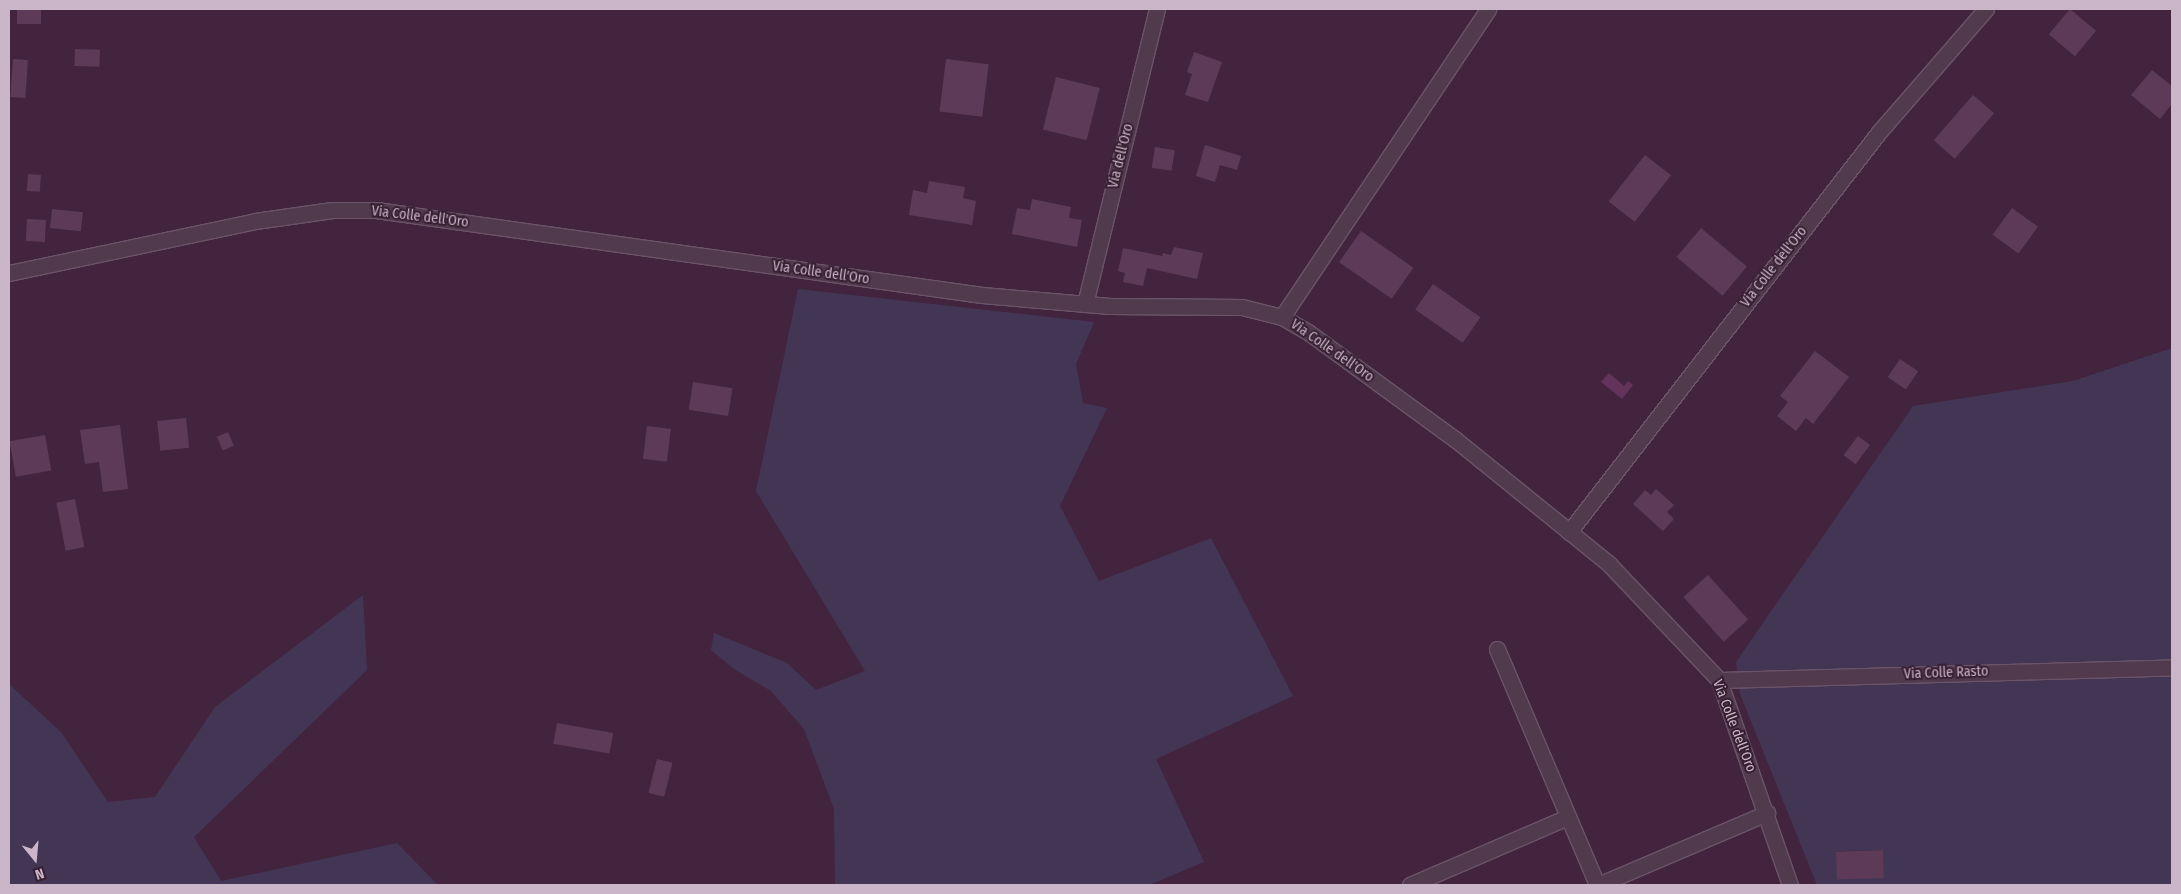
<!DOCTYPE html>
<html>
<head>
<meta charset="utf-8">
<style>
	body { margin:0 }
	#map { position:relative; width:2181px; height:894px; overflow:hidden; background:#42243e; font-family:"Fira Sans Condensed",sans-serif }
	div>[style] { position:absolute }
	.green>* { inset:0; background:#433655 }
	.water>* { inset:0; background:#63335c }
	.building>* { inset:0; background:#5d3b58; transform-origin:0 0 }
	.roads { filter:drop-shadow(1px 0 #6b5468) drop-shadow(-1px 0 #6b5468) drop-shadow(0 1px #6b5468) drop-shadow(0 -1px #6b5468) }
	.minor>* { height:15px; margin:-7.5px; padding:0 7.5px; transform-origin:7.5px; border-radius:7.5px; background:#51394e }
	span { translate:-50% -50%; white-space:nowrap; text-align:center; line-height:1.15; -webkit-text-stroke:4px #361e33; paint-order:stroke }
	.street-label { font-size:14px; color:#cbb5c8 }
	.frame { position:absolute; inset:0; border:10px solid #cbb5c8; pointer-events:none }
	.north { position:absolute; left:10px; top:834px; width:50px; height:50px; -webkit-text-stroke:4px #361e33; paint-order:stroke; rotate:163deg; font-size:14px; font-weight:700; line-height:20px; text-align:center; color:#cbb5c8 }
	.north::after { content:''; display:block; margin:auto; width:18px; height:22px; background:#cbb5c8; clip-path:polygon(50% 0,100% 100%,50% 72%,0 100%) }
</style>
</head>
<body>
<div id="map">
	<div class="green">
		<div style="clip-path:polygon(798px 289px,1094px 322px,1076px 364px,1083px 403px,1107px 408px,1060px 506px,1099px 581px,1211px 538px,1293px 696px,1156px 759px,1204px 862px,1149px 885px,835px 885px,834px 809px,804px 729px,771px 691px,734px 669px,711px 650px,714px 633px,787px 663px,816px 690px,865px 671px,756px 491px)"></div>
		<div style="clip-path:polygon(evenodd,2172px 348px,2172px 885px,1817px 885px,1740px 694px,1736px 662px,1913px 406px,2073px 381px,2172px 348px,1883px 850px,1884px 878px,1837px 851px,1883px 850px)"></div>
		<div style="clip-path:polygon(363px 595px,367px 670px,194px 837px,221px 881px,397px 843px,438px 885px,9px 885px,9px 684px,61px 732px,108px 802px,155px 797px,215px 707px)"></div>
	</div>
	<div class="water">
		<div style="clip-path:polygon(1609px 373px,1624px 386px,1628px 381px,1633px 385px,1622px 399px,1601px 382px)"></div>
	</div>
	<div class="building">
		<div style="left:17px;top:9px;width:24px;height:15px"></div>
		<div style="left:2070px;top:9px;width:34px;height:33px;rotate:40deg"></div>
		<div style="left:75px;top:49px;width:25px;height:17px;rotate:2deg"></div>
		<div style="clip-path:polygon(1194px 52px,1222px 62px,1208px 102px,1185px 95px,1192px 74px,1187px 72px)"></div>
		<div style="left:13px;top:59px;width:15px;height:38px;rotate:4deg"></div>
		<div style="left:946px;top:59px;width:43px;height:53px;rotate:7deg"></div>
		<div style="clip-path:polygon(2152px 70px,2172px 86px,2172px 104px,2160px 119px,2131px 95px)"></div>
		<div style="left:1056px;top:77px;width:45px;height:54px;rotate:14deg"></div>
		<div style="left:1973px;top:95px;width:28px;height:60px;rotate:41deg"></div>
		<div style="clip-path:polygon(1205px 145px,1241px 156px,1237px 170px,1220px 165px,1215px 182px,1196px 176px)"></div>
		<div style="left:1155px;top:147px;width:20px;height:21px;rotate:9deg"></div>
		<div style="left:1645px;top:155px;width:33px;height:59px;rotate:38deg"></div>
		<div style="left:28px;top:174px;width:13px;height:17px;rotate:4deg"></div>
		<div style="clip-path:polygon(929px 181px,965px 187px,963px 198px,976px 201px,972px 225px,909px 215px,913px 190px,927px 193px)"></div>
		<div style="clip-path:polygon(1032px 199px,1071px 207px,1069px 218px,1082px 220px,1077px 247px,1012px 234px,1017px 208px,1030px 210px)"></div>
		<div style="left:2012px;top:208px;width:32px;height:33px;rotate:36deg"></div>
		<div style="left:52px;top:209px;width:31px;height:19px;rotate:6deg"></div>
		<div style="left:27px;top:219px;width:19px;height:22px;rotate:3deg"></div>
		<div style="left:1701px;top:228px;width:60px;height:38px;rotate:40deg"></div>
		<div style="left:1361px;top:231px;width:64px;height:38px;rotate:35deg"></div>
		<div style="clip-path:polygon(1174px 247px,1203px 253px,1197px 279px,1147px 268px,1143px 286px,1123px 282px,1125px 273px,1118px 271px,1123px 248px,1162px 256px,1163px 253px,1171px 255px)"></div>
		<div style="left:1433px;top:284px;width:58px;height:31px;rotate:35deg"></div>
		<div style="clip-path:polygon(1815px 351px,1849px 377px,1813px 424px,1806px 418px,1796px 431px,1777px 416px,1788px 402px,1780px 396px)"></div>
		<div style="left:1900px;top:359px;width:22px;height:22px;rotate:34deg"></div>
		<div style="left:693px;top:382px;width:40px;height:28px;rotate:9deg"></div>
		<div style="left:186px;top:418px;width:30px;height:29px;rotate:84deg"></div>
		<div style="clip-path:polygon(120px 425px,128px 489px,103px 492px,99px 462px,85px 464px,80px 430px)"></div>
		<div style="left:647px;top:426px;width:24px;height:33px;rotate:7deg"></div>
		<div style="left:228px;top:432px;width:15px;height:12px;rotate:67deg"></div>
		<div style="left:45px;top:435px;width:36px;height:36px;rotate:80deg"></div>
		<div style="left:1858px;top:436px;width:15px;height:24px;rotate:37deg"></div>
		<div style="clip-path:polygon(1656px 489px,1674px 505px,1667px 512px,1674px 519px,1663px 531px,1633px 504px,1645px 490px,1651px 495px)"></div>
		<div style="left:75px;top:499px;width:49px;height:19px;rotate:79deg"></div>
		<div style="left:1708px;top:575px;width:60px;height:33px;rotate:48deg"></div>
		<div style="left:557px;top:723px;width:57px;height:21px;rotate:10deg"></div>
		<div style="left:657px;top:759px;width:16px;height:35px;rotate:14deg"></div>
		<div style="left:1883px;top:850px;width:28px;height:47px;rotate:88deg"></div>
	</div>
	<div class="roads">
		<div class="minor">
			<div style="left:9px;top:273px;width:251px;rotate:-11.9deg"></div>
			<div style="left:255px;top:221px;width:78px;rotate:-8.1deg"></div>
			<div style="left:332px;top:210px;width:44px"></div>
			<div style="left:376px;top:210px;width:612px;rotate:7.98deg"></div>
			<div style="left:982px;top:295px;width:128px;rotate:4.9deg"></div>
			<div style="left:1110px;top:306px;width:132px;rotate:0.4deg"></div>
			<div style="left:1242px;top:307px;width:41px;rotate:14deg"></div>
			<div style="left:1282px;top:317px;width:30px;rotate:30deg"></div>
			<div style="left:1308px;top:332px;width:183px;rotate:36.1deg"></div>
			<div style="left:1456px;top:440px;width:197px;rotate:39deg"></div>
			<div style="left:1609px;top:564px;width:160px;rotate:46.5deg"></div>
			<div style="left:1719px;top:680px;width:217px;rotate:70.9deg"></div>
			<div style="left:1085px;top:304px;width:304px;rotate:-76.3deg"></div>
			<div style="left:1282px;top:317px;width:371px;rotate:-56.2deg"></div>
			<div style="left:1569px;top:532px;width:506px;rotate:-52.22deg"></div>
			<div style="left:1879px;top:132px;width:163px;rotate:-49deg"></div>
			<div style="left:1497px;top:649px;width:256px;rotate:67deg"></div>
			<div style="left:1719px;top:680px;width:453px;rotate:-1.6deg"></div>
			<div style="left:1410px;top:885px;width:172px;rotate:-23.3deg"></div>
			<div style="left:1598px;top:885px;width:184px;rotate:-23.1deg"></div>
		</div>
	</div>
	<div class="street-label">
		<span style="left:1121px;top:156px;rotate:-76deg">Via dell'Oro</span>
		<span style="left:420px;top:217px;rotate:7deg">Via Colle dell'Oro</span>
		<span style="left:1774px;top:267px;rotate:-52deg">Via Colle dell'Oro</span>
		<span style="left:821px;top:273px;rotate:8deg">Via Colle dell'Oro</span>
		<span style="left:1332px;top:351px;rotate:35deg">Via Colle dell'Oro</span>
		<span style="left:1946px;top:673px;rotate:-2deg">Via Colle Rasto</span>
		<span style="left:1734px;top:726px;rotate:69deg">Via Colle dell'Oro</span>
	</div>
	<div class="frame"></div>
	<div class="north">N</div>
</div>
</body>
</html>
